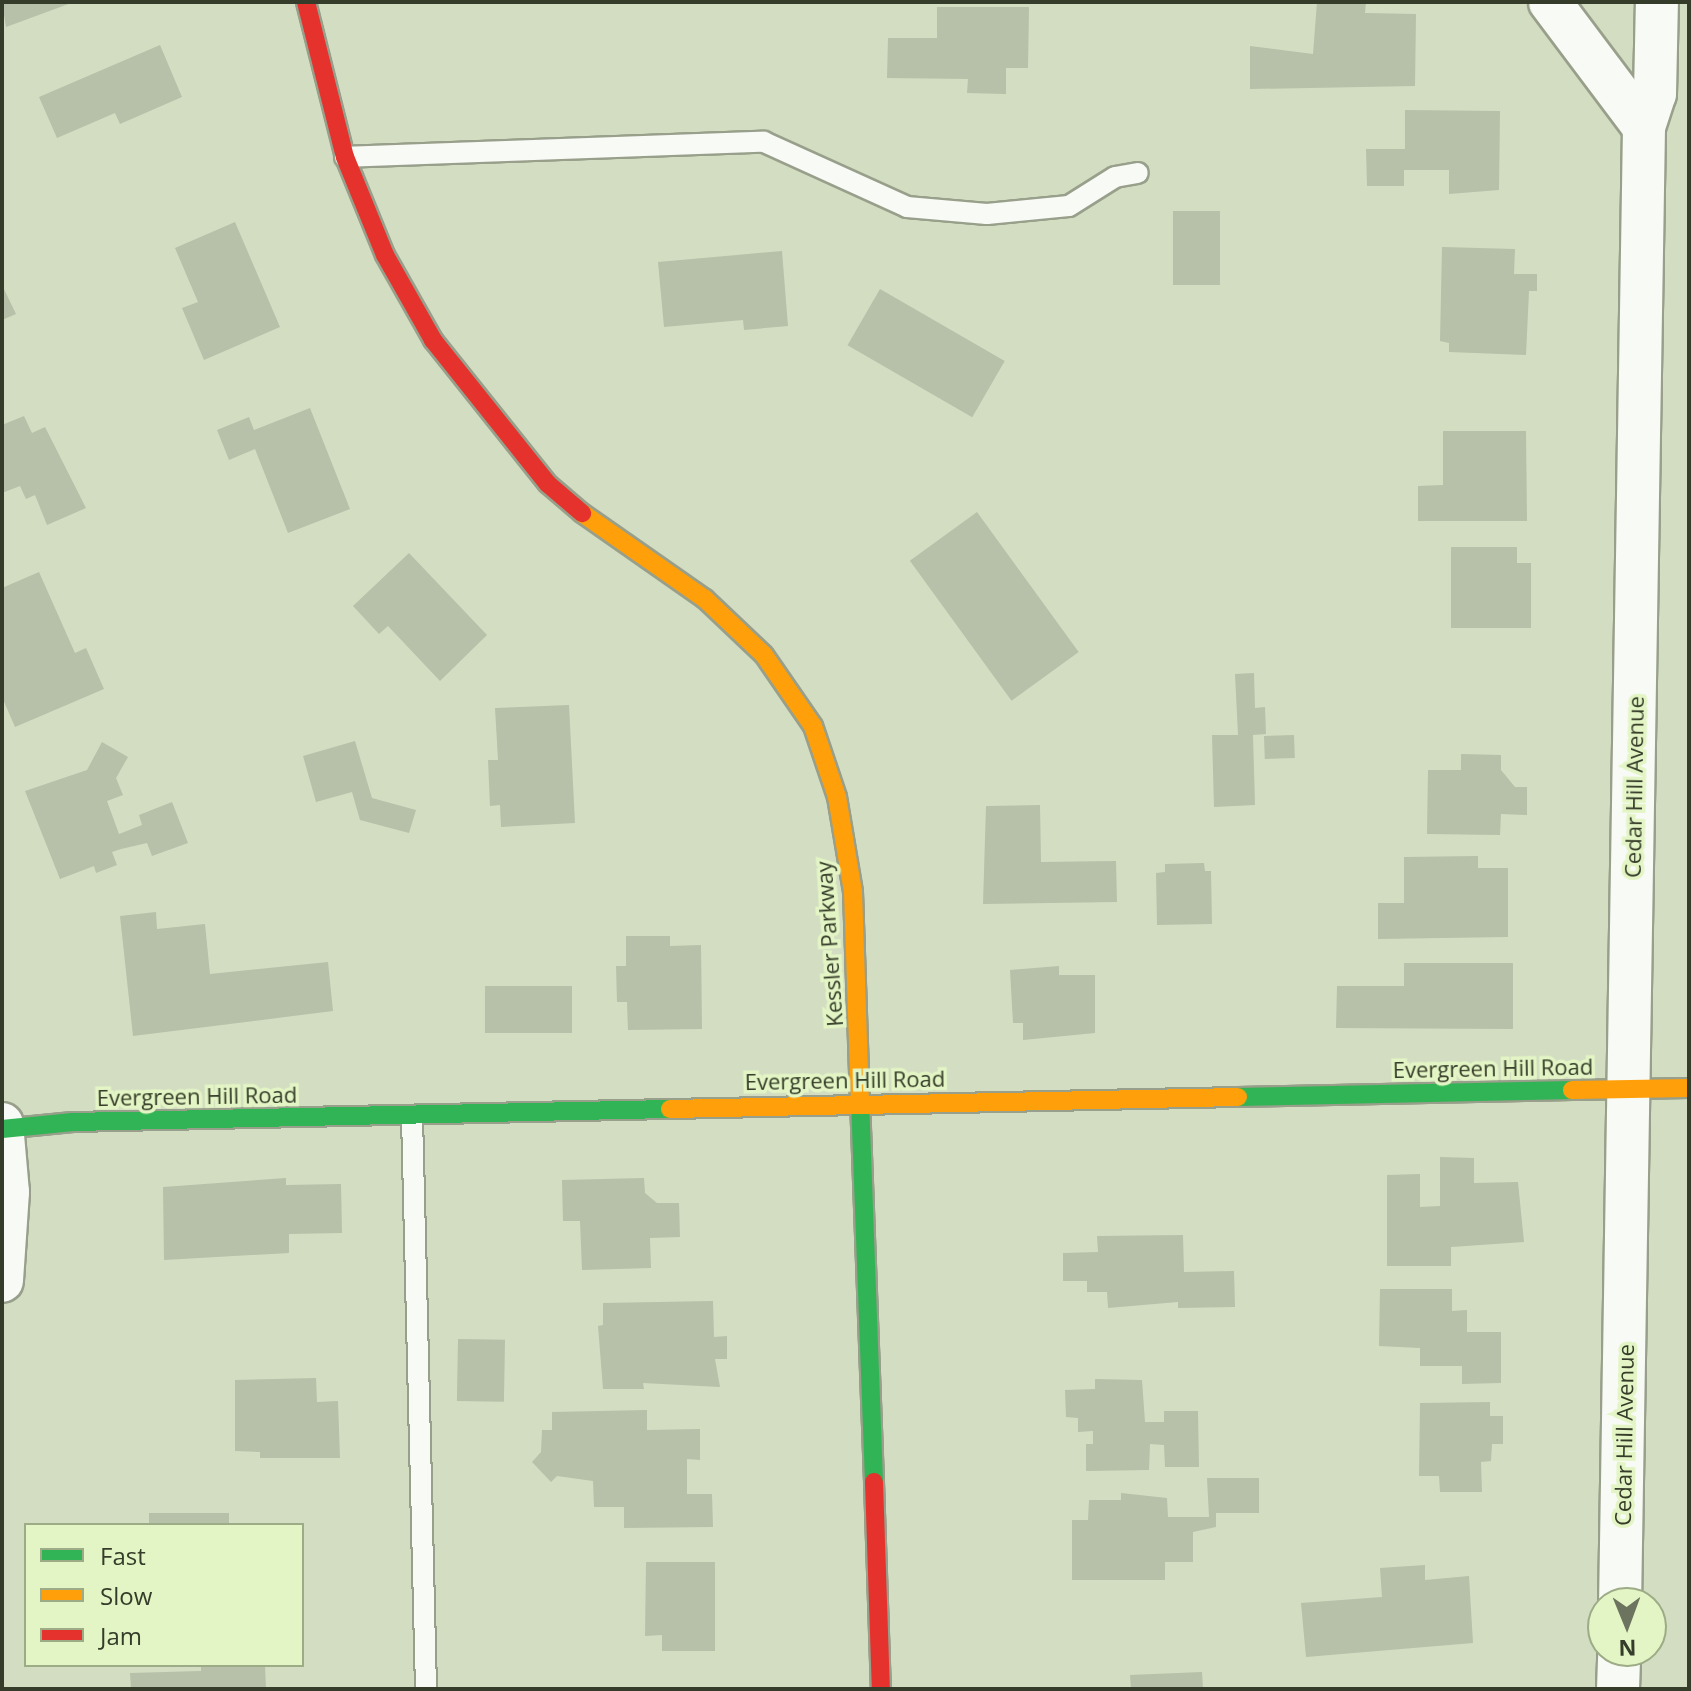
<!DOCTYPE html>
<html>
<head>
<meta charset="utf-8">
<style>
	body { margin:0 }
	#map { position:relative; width:1691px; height:1691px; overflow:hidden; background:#d3ddc2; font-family:"Open Sans",sans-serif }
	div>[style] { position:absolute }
	.building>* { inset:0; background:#b7c0a8; transform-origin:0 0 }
	.roads { filter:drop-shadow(2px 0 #989f8a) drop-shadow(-2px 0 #989f8a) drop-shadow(0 2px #989f8a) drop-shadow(0 -2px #989f8a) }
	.lane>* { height:20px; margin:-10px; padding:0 10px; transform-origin:10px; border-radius:10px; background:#f8faf6 }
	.street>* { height:42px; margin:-21px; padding:0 21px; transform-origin:21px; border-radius:21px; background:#f8faf6 }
	.fast>* { height:18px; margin:-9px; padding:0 9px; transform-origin:9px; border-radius:9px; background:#30b455 }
	.slow>* { height:18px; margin:-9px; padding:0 9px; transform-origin:9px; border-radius:9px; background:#ff9f0a }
	.jam>* { height:18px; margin:-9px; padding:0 9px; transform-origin:9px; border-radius:9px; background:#e5322d }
	span { translate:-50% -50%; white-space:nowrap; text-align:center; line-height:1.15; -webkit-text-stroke:7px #e3f5c4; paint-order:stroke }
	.street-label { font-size:22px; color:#353c29 }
	.frame { position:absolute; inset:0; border:4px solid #353c29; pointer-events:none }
	.legend { position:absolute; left:24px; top:1523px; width:280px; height:144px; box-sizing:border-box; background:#e3f5c4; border:2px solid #9dab86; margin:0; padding:10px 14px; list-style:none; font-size:24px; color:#353c29 }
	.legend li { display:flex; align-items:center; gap:16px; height:40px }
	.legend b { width:40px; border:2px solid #9dab86 }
	.north { position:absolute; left:1587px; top:1587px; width:80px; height:80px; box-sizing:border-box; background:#e3f5c4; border:2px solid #9dab86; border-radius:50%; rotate:179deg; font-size:22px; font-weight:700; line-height:32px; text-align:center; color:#353c29 }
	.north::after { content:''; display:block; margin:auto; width:28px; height:36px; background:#6c745f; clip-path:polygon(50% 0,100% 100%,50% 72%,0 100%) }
</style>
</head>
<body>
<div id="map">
	<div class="building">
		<div style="clip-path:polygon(2px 2px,74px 2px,6px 27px)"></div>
		<div style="clip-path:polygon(1317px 2px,1366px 2px,1365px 13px,1416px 14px,1415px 86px,1250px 89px,1250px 46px,1313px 54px)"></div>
		<div style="clip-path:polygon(937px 7px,1029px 7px,1028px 68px,1006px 68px,1006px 94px,967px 93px,968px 79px,887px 78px,888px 38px,937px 38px)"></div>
		<div style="clip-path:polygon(160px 45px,182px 97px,120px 124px,115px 113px,57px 138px,39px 97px)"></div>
		<div style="clip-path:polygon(1405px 110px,1500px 111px,1499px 190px,1449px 194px,1449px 170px,1404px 170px,1404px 186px,1367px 186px,1366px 149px,1405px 149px)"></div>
		<div style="left:1173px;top:211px;width:47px;height:74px"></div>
		<div style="clip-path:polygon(235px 222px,280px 327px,204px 360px,182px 308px,198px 302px,175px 248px)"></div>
		<div style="clip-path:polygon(1442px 247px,1515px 249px,1514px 274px,1537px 274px,1537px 291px,1529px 291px,1526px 355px,1449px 352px,1449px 343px,1440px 341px)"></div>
		<div style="clip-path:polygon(782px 251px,788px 326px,744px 330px,743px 320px,664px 327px,658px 262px)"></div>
		<div style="clip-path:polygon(2px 285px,16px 314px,2px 320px)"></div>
		<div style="left:880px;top:289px;width:144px;height:65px;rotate:30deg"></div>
		<div style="clip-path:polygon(310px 408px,350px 509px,288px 533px,255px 449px,229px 460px,217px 430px,249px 417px,254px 430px)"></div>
		<div style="clip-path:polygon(24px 416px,32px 433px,45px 427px,86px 508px,47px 525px,35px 495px,26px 499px,20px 486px,2px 493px,2px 425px)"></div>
		<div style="clip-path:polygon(1443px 431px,1526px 431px,1527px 521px,1418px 521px,1418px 486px,1443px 485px)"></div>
		<div style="left:977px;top:512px;width:173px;height:83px;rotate:54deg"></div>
		<div style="clip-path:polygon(1451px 547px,1517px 547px,1517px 563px,1531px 563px,1531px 628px,1451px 628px)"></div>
		<div style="clip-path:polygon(409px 553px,487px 635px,440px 681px,388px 626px,379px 634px,353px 606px)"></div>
		<div style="clip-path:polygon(39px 572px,75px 653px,86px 648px,104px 689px,15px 727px,2px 697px,2px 588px)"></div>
		<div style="clip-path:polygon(1254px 673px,1255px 708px,1265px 707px,1266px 734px,1253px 735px,1255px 805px,1214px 807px,1212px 735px,1238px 735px,1235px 674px)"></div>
		<div style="clip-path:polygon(569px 705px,575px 823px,501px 827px,500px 805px,490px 806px,488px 760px,498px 760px,495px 708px)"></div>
		<div style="left:1294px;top:735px;width:23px;height:30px;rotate:88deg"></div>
		<div style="clip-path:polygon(355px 741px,372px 798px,416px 810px,409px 833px,360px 820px,352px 792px,316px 802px,303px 756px)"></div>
		<div style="clip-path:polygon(102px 742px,128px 757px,116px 778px,123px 795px,107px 801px,119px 834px,142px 825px,139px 815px,172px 802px,188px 843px,152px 856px,147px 843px,121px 849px,112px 852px,117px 865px,96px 873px,94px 866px,60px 879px,25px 791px,87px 770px)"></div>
		<div style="clip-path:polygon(1461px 754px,1501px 755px,1501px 770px,1515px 787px,1527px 787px,1527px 815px,1501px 814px,1500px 835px,1427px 834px,1428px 770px,1461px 770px)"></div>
		<div style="clip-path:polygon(1040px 805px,1041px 862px,1116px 861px,1117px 902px,983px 904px,986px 806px)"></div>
		<div style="clip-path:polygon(1478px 856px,1478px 868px,1508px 868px,1508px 937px,1378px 939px,1378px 903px,1404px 903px,1404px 857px)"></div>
		<div style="clip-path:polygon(1204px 863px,1205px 871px,1211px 871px,1212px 924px,1157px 925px,1156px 873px,1165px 872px,1165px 864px)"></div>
		<div style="clip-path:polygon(156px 912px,157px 929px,205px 924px,210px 974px,328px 962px,333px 1011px,133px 1036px,120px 916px)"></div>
		<div style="clip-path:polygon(626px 936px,670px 936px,670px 946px,701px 945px,702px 1029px,628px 1030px,627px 1002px,617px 1002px,616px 966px,626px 966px)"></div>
		<div style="clip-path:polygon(1404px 963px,1513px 963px,1513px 1029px,1336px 1028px,1337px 986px,1404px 986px)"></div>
		<div style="clip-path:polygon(1059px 966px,1059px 975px,1095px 975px,1095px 1033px,1023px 1040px,1023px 1023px,1013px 1023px,1010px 970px)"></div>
		<div style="left:485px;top:986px;width:87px;height:47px"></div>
		<div style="clip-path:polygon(1440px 1157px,1474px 1158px,1474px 1183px,1518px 1182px,1524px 1242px,1451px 1247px,1451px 1266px,1387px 1266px,1387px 1175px,1420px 1174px,1420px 1207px,1440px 1206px)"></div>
		<div style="clip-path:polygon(286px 1178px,286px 1185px,341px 1184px,342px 1233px,289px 1234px,289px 1253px,164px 1260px,163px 1187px)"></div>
		<div style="clip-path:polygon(644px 1178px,645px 1193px,657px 1203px,679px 1203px,680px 1237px,650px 1238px,651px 1268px,582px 1270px,580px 1221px,563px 1221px,562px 1180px)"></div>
		<div style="clip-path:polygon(1183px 1235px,1184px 1272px,1234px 1271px,1235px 1307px,1178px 1308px,1178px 1302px,1108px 1308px,1107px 1292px,1087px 1292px,1087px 1281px,1063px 1281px,1063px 1253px,1098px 1252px,1097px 1236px)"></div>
		<div style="clip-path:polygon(1380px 1289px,1452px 1289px,1452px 1311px,1467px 1310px,1467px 1332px,1501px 1332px,1501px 1383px,1462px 1384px,1462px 1366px,1420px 1366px,1420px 1348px,1379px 1346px)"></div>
		<div style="clip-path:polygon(713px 1301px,714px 1337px,727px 1336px,727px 1359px,715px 1359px,720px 1387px,643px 1383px,644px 1389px,603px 1389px,598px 1326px,603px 1325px,603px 1303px)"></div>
		<div style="left:458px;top:1339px;width:47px;height:62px;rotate:1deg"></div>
		<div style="clip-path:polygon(316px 1378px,317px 1402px,338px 1401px,340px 1458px,260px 1458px,260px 1452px,235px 1451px,235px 1380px)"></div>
		<div style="clip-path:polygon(1095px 1379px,1142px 1380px,1145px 1422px,1164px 1422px,1164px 1411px,1198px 1411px,1199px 1467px,1165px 1467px,1164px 1445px,1150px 1444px,1149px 1470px,1086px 1471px,1086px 1444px,1093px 1444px,1093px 1431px,1078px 1432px,1078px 1418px,1066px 1417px,1065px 1390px,1095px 1389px)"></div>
		<div style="clip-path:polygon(1490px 1402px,1490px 1416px,1503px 1416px,1503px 1444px,1492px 1444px,1491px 1461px,1481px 1462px,1482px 1492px,1440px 1492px,1439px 1476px,1419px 1476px,1420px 1403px)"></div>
		<div style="clip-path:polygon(647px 1410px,647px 1430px,700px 1429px,700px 1460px,687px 1459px,687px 1494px,712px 1494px,713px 1527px,624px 1528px,624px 1507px,594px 1507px,593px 1481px,557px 1476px,551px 1482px,532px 1462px,541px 1452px,542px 1430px,552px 1430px,552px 1412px)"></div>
		<div style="clip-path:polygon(1207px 1478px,1259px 1478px,1259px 1513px,1216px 1513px,1216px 1527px,1193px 1532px,1193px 1562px,1165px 1562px,1165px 1580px,1072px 1580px,1072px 1520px,1088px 1520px,1089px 1500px,1121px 1500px,1121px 1493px,1167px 1498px,1168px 1517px,1209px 1517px)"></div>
		<div style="left:229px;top:1513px;width:12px;height:80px;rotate:90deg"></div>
		<div style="clip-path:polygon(646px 1562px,715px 1562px,715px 1651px,662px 1651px,662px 1635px,645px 1636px)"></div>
		<div style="clip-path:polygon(1425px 1565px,1425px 1580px,1469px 1576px,1473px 1643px,1306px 1657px,1301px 1603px,1382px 1597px,1380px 1568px)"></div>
		<div style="clip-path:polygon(201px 1665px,265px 1665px,266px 1689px,131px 1689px,130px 1673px,201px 1671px)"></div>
		<div style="clip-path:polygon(1202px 1672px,1203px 1689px,1131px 1689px,1130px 1675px)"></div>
	</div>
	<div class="roads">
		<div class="lane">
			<div style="left:345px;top:157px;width:419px;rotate:-2.1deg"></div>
			<div style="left:764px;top:142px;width:157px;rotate:24.4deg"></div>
			<div style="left:907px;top:207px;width:80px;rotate:5deg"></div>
			<div style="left:987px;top:214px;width:82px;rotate:-5.6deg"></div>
			<div style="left:1069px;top:206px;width:54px;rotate:-32.2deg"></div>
			<div style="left:1115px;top:177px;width:23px;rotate:-10deg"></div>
			<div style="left:412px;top:1116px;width:573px;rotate:88.6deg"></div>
		</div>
		<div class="street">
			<div style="left:1550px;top:2px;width:156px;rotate:53.1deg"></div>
			<div style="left:1644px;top:127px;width:1476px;rotate:90.93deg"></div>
			<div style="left:1644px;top:127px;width:35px;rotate:-72deg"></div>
			<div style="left:1655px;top:94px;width:92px;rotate:-88.8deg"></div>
			<div style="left:2px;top:1124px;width:68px;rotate:85deg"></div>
			<div style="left:8px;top:1192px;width:89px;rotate:93.9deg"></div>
			<div style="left:1618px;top:1689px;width:38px;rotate:-88deg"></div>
		</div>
		<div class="fast">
			<div style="left:1238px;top:1097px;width:334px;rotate:-1.2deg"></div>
			<div style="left:860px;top:1100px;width:382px;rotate:87.9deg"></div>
			<div style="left:2px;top:1129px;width:71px;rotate:-5.6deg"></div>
			<div style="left:73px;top:1122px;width:597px;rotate:-1.25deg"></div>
		</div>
		<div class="slow">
			<div style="left:582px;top:513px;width:150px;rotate:35deg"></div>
			<div style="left:705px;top:599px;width:81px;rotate:43.5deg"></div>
			<div style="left:764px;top:655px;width:86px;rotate:55.4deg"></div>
			<div style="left:813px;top:726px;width:75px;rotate:71.3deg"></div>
			<div style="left:837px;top:797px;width:96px;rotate:80.4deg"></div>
			<div style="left:853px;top:892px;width:208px;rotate:88.1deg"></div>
			<div style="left:1572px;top:1090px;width:117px;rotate:-1deg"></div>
			<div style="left:670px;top:1109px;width:568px;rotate:-1.21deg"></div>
		</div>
		<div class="jam">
			<div style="left:306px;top:2px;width:160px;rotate:75.9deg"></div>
			<div style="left:345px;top:157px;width:106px;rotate:67.8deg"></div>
			<div style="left:385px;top:255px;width:98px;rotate:60.5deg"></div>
			<div style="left:433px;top:340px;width:184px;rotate:51.4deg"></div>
			<div style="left:548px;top:484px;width:45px;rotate:40.5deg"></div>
			<div style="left:874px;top:1482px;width:207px;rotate:88.1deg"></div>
		</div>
	</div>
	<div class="street-label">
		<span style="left:1634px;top:787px;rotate:-89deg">Cedar Hill Avenue</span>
		<span style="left:829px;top:944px;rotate:-94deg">Kessler Parkway</span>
		<span style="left:1493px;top:1068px;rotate:-1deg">Evergreen Hill Road</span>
		<span style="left:845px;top:1080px;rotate:-1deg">Evergreen Hill Road</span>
		<span style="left:197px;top:1096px;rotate:-1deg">Evergreen Hill Road</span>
		<span style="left:1624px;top:1435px;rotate:-89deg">Cedar Hill Avenue</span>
	</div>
	<div class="frame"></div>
	<ul class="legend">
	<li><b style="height:10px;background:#30b455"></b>Fast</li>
	<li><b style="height:10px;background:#ff9f0a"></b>Slow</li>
	<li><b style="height:10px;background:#e5322d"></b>Jam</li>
	</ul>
	<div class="north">N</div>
</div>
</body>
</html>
